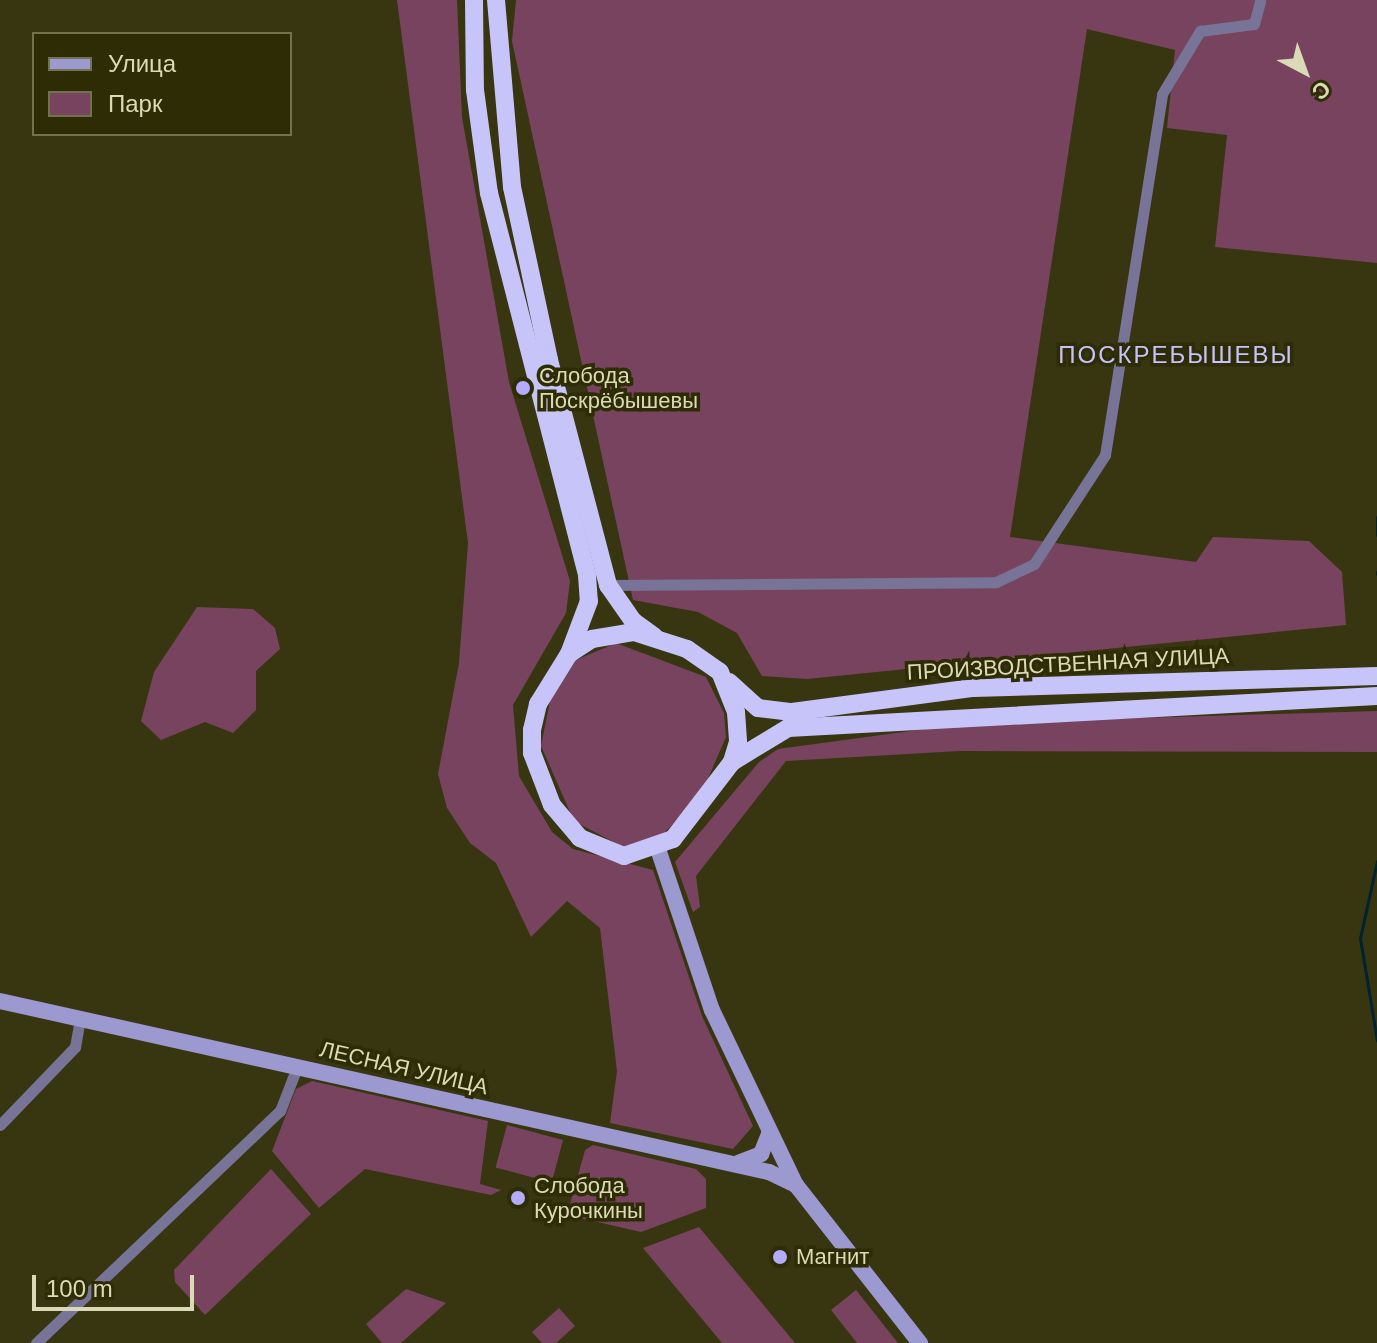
<!DOCTYPE html>
<html>
<head>
<meta charset="utf-8">
<style>
	body { margin:0 }
	#map { position:relative; width:1377px; height:1343px; overflow:hidden; background:#373610; font-family:Helvetica,sans-serif }
	div>[style] { position:absolute }
	.green>* { inset:0; background:#78435f; transform-origin:0 0 }
	.stream>* { height:3px; margin:-1.5px; padding:0 1.5px; transform-origin:1.5px; border-radius:1.5px; background:#002330 }
	.minor>* { height:11px; margin:-5.5px; padding:0 5.5px; transform-origin:5.5px; border-radius:5.5px; background:#777498 }
	.secondary>* { height:16px; margin:-8px; padding:0 8px; transform-origin:8px; border-radius:8px; background:#9c98d0 }
	.trunk>* { height:18px; margin:-9px; padding:0 9px; transform-origin:9px; border-radius:9px; background:#c7c4f9 }
	.dots>* { width:22px; height:22px; translate:-50% -50%; box-sizing:border-box; border:4px solid #2d2c05; border-radius:50% }
	span { translate:-50% -50%; white-space:nowrap; text-align:center; line-height:1.15; -webkit-text-stroke:7px #2d2c05; paint-order:stroke }
	.poi-label { font-size:22px; color:#dadab7 }
	.left { translate:0 -50%; text-align:left }
	.street-label { font-size:22px; color:#dadab7 }
	.neighbourhood-label { font-size:24px; color:#c7c2fc; letter-spacing:2px }
	.legend { position:absolute; left:32px; top:32px; width:260px; height:104px; box-sizing:border-box; background:#2d2c05; border:2px solid #72724c; margin:0; padding:10px 14px; list-style:none; font-size:24px; color:#dadab7 }
	.legend li { display:flex; align-items:center; gap:16px; height:40px }
	.legend b { width:40px; border:2px solid #72724c }
	.north { position:absolute; left:1265px; top:32px; width:80px; height:80px; -webkit-text-stroke:6px #2d2c05; paint-order:stroke; rotate:139deg; font-size:22px; font-weight:700; line-height:32px; text-align:center; color:#dadab7 }
	.north::after { content:''; display:block; margin:auto; width:28px; height:36px; background:#dadab7; clip-path:polygon(50% 0,100% 100%,50% 72%,0 100%) }
	.scale { position:absolute; left:32px; top:1275px; width:162px; height:36px; box-sizing:border-box; border:4px solid #dadab7; border-top:0; padding-left:10px; font-size:24px; line-height:28px; white-space:nowrap; color:#dadab7; -webkit-text-stroke:6px #2d2c05; paint-order:stroke }
</style>
</head>
<body>
<div id="map">
	<div class="green">
		<div style="clip-path:polygon(397px 0,457px 0,462px 117px,509px 382px,570px 581px,566px 613px,513px 705px,519px 776px,552px 832px,573px 849px,653px 870px,702px 1016px,753px 1126px,733px 1149px,610px 1123px,617px 1071px,600px 928px,567px 901px,531px 937px,496px 863px,470px 843px,447px 808px,438px 774px,459px 663px,468px 543px)"></div>
		<div style="clip-path:polygon(516px 0,1377px 0,1377px 263px,1215px 247px,1227px 135px,1167px 128px,1175px 50px,1087px 29px,1010px 537px,1196px 562px,1213px 537px,1309px 541px,1342px 572px,1346px 625px,807px 679px,762px 676px,737px 633px,698px 612px,633px 600px,512px 41px)"></div>
		<div style="clip-path:polygon(197px 607px,253px 609px,275px 628px,280px 649px,256px 671px,256px 710px,233px 733px,205px 722px,161px 740px,141px 721px,154px 672px)"></div>
		<div style="clip-path:polygon(616px 643px,706px 677px,724px 713px,726px 737px,700px 797px,656px 841px,625px 848px,574px 821px,541px 746px,550px 701px,576px 660px)"></div>
		<div style="clip-path:polygon(1377px 711px,1377px 752px,959px 751px,786px 761px,696px 876px,700px 907px,693px 912px,675px 862px,759px 762px,778px 749px,970px 723px)"></div>
		<div style="clip-path:polygon(312px 1081px,488px 1121px,480px 1184px,501px 1190px,491px 1195px,365px 1169px,319px 1208px,272px 1151px,296px 1089px)"></div>
		<div style="left:507px;top:1125px;width:58px;height:44px;rotate:15deg"></div>
		<div style="clip-path:polygon(593px 1145px,696px 1169px,706px 1179px,706px 1208px,641px 1232px,567px 1215px,585px 1150px)"></div>
		<div style="clip-path:polygon(271px 1169px,311px 1214px,205px 1315px,175px 1282px,174px 1270px)"></div>
		<div style="clip-path:polygon(699px 1227px,785px 1331px,795px 1343px,722px 1343px,643px 1248px)"></div>
		<div style="clip-path:polygon(406px 1289px,446px 1303px,401px 1343px,382px 1343px,366px 1324px)"></div>
		<div style="clip-path:polygon(856px 1290px,898px 1343px,857px 1343px,831px 1310px)"></div>
		<div style="clip-path:polygon(559px 1308px,575px 1326px,556px 1343px,542px 1343px,532px 1332px)"></div>
	</div>
	<div class="stream">
		<div style="left:1377px;top:517px;width:18px;rotate:90deg"></div>
		<div style="left:1377px;top:572px;width:2px;rotate:90deg"></div>
		<div style="left:1377px;top:861px;width:79px;rotate:102.4deg"></div>
		<div style="left:1360px;top:938px;width:104px;rotate:80.6deg"></div>
	</div>
	<div class="minor">
		<div style="left:608px;top:585px;width:388px;rotate:-0.4deg"></div>
		<div style="left:996px;top:582px;width:42px;rotate:-25.3deg"></div>
		<div style="left:1034px;top:564px;width:130px;rotate:-56.9deg"></div>
		<div style="left:1105px;top:455px;width:365px;rotate:-81deg"></div>
		<div style="left:1162px;top:94px;width:74px;rotate:-58.9deg"></div>
		<div style="left:1200px;top:31px;width:54px;rotate:-7.4deg"></div>
		<div style="left:1254px;top:24px;width:24px;rotate:-75deg"></div>
		<div style="left:0;top:1125px;width:108px;rotate:-46.1deg"></div>
		<div style="left:75px;top:1047px;width:27px;rotate:-80deg"></div>
		<div style="left:36px;top:1343px;width:337px;rotate:-43.6deg"></div>
		<div style="left:280px;top:1111px;width:47px;rotate:-68.9deg"></div>
	</div>
	<div class="secondary">
		<div style="left:658px;top:849px;width:170px;rotate:71.5deg"></div>
		<div style="left:712px;top:1010px;width:194px;rotate:64.4deg"></div>
		<div style="left:796px;top:1185px;width:201px;rotate:51.9deg"></div>
		<div style="left:0;top:1001px;width:788px;rotate:12.54deg"></div>
		<div style="left:769px;top:1172px;width:30px;rotate:26deg"></div>
		<div style="left:738px;top:1163px;width:25px;rotate:-21deg"></div>
		<div style="left:761px;top:1154px;width:22px;rotate:-68deg"></div>
	</div>
	<div class="trunk">
		<div style="left:474px;top:0;width:90px;rotate:89.4deg"></div>
		<div style="left:475px;top:90px;width:104px;rotate:82.3deg"></div>
		<div style="left:489px;top:193px;width:394px;rotate:75.6deg"></div>
		<div style="left:587px;top:575px;width:26px;rotate:86deg"></div>
		<div style="left:589px;top:601px;width:57px;rotate:110.7deg"></div>
		<div style="left:496px;top:0;width:188px;rotate:85.1deg"></div>
		<div style="left:512px;top:187px;width:177px;rotate:77.9deg"></div>
		<div style="left:549px;top:360px;width:233px;rotate:75.3deg"></div>
		<div style="left:608px;top:585px;width:44px;rotate:55.2deg"></div>
		<div style="left:633px;top:621px;width:26px;rotate:36deg"></div>
		<div style="left:634px;top:632px;width:56px;rotate:17.8deg"></div>
		<div style="left:687px;top:649px;width:40px;rotate:34.9deg"></div>
		<div style="left:720px;top:672px;width:43px;rotate:68.2deg"></div>
		<div style="left:736px;top:712px;width:30px;rotate:86deg"></div>
		<div style="left:738px;top:742px;width:21px;rotate:107deg"></div>
		<div style="left:732px;top:762px;width:97px;rotate:127.5deg"></div>
		<div style="left:673px;top:839px;width:52px;rotate:160.9deg"></div>
		<div style="left:624px;top:856px;width:48px;rotate:-157.8deg"></div>
		<div style="left:580px;top:838px;width:43px;rotate:-130.3deg"></div>
		<div style="left:552px;top:805px;width:56px;rotate:-111deg"></div>
		<div style="left:532px;top:753px;width:23px;rotate:-90deg"></div>
		<div style="left:532px;top:730px;width:27px;rotate:-77deg"></div>
		<div style="left:538px;top:704px;width:59px;rotate:-58.2deg"></div>
		<div style="left:569px;top:654px;width:27px;rotate:-33deg"></div>
		<div style="left:592px;top:639px;width:43px;rotate:-9.5deg"></div>
		<div style="left:729px;top:682px;width:39px;rotate:42deg"></div>
		<div style="left:758px;top:708px;width:34px;rotate:7deg"></div>
		<div style="left:792px;top:712px;width:183px;rotate:-7.6deg"></div>
		<div style="left:973px;top:688px;width:404px;rotate:-1.7deg"></div>
		<div style="left:732px;top:762px;width:66px;rotate:-31.3deg"></div>
		<div style="left:788px;top:728px;width:590px;rotate:-3.11deg"></div>
	</div>
	<div class="dots">
		<div style="left:523px;top:388px;background:#b4acf9"></div>
		<div style="left:518px;top:1198px;background:#b4acf9"></div>
		<div style="left:780px;top:1257px;background:#b4acf9"></div>
	</div>
	<div class="poi-label">
		<span class="left" style="left:539px;top:388px">Слобода<br>Поскрёбышевы</span>
		<span class="left" style="left:534px;top:1198px">Слобода<br>Курочкины</span>
		<span class="left" style="left:796px;top:1257px">Магнит</span>
	</div>
	<div class="street-label">
		<span style="left:1068px;top:664px;rotate:-3deg">ПРОИЗВОДСТВЕННАЯ УЛИЦА</span>
		<span style="left:404px;top:1068px;rotate:13deg">ЛЕСНАЯ УЛИЦА</span>
	</div>
	<div class="neighbourhood-label">
		<span style="left:1176px;top:355px">ПОСКРЕБЫШЕВЫ</span>
	</div>
	<ul class="legend">
	<li><b style="height:10px;background:#9c98d0"></b>Улица</li>
	<li><b style="height:22px;background:#78435f"></b>Парк</li>
	</ul>
	<div class="north">С</div>
	<div class="scale">100 m</div>
</div>
</body>
</html>
